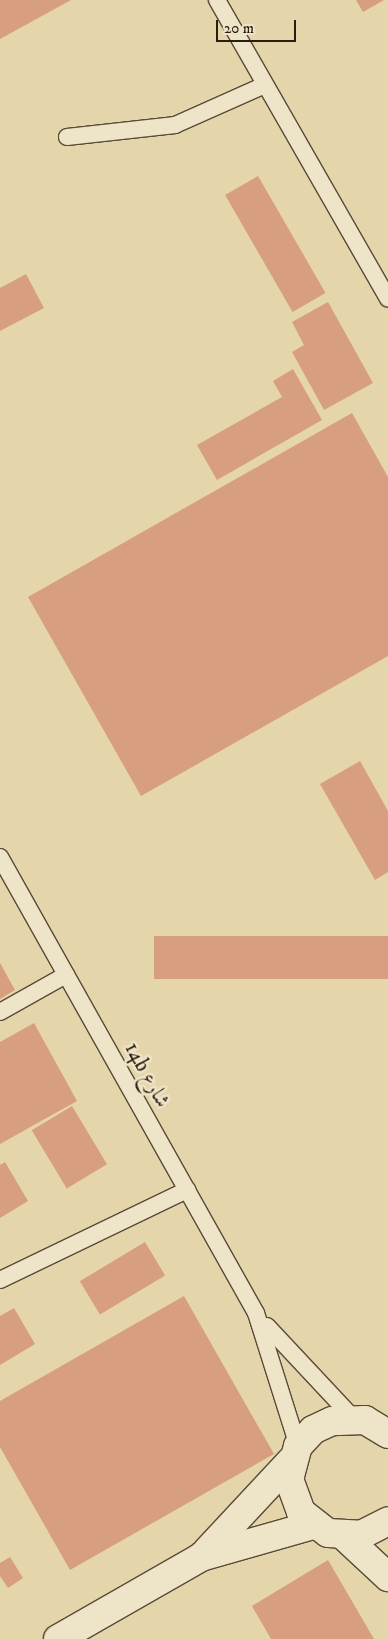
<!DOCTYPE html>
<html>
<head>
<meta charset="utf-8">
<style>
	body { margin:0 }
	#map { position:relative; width:388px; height:1639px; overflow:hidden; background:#e5d5ab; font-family:"IM FELL DW Pica",Amiri,serif }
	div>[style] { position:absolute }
	.building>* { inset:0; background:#d79e7f; transform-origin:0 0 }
	.roads { filter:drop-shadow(1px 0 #5a4a37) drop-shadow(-1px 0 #5a4a37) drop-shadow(0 1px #5a4a37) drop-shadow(0 -1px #5a4a37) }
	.service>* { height:16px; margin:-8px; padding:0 8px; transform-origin:8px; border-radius:8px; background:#eee4c8 }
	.minor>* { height:28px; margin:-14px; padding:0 14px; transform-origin:14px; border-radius:14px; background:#eee4c8 }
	span { translate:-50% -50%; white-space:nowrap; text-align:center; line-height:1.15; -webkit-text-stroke:5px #eee4c8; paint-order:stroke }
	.street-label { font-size:21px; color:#2c1c10 }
	.scale { position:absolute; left:216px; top:20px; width:80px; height:22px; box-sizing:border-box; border:2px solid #2c1c10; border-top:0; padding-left:6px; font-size:15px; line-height:18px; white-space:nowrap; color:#2c1c10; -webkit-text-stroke:4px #eee4c8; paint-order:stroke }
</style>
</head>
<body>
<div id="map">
	<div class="building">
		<div style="clip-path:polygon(0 0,71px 0,0 39px)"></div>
		<div style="clip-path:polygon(356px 0,384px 0,363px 12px)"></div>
		<div style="left:258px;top:176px;width:135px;height:38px;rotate:60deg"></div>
		<div style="clip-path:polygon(26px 274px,44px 308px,0 331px,0 288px)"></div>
		<div style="clip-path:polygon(328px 302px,373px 383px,324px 410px,292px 352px,304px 345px,292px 322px)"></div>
		<div style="clip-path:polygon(293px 369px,322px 420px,217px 480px,197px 445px,282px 397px,273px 381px)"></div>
		<div style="clip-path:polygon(352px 413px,388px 477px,388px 656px,141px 796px,28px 597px)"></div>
		<div style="clip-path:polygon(360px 761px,388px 811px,388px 872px,375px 880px,320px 784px)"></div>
		<div style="left:388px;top:936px;width:43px;height:234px;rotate:90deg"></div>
		<div style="clip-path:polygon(0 963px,15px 990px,0 999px)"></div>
		<div style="clip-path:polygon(34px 1023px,77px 1101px,0 1144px,0 1042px)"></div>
		<div style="left:72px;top:1106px;width:68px;height:47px;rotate:59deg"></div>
		<div style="clip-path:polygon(5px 1162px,28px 1201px,0 1218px,0 1165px)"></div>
		<div style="left:145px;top:1242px;width:39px;height:76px;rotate:59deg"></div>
		<div style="clip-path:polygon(184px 1296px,274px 1454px,70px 1570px,0 1447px,0 1401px)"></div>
		<div style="clip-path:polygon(14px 1308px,35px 1344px,0 1365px,0 1316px)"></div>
		<div style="clip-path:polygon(10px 1557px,23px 1578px,8px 1588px,0 1576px,0 1563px)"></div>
		<div style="clip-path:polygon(328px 1560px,374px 1639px,271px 1639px,252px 1606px)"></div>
	</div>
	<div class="roads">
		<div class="service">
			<div style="left:217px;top:0;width:344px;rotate:60.2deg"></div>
			<div style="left:67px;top:137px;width:109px;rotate:-6.3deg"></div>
			<div style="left:175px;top:125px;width:98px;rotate:-24deg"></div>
			<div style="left:0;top:857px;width:523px;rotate:60.69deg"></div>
			<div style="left:256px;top:1313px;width:139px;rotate:72.5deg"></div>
			<div style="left:0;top:1012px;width:76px;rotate:-29.3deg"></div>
			<div style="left:0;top:1280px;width:208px;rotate:-25.7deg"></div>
			<div style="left:267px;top:1326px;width:126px;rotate:46.9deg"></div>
		</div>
		<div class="minor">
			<div style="left:388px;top:1434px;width:27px;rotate:-149deg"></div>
			<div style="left:365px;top:1420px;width:33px;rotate:178deg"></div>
			<div style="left:332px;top:1421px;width:21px;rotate:155deg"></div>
			<div style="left:313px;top:1430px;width:22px;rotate:133deg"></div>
			<div style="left:298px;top:1446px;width:34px;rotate:105deg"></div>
			<div style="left:289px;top:1479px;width:35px;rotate:70deg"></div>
			<div style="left:301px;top:1512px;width:34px;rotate:38deg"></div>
			<div style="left:328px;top:1533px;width:33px;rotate:3deg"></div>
			<div style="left:361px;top:1535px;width:30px;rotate:-27deg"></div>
			<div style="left:345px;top:1537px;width:59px;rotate:42.9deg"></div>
			<div style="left:207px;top:1551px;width:123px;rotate:-47deg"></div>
			<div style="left:58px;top:1639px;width:165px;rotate:-29.8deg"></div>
			<div style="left:201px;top:1557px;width:116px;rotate:-15.9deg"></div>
		</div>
	</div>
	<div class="street-label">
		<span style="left:147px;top:1075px;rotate:61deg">14b شارع</span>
	</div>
	<div class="scale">20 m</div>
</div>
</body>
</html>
